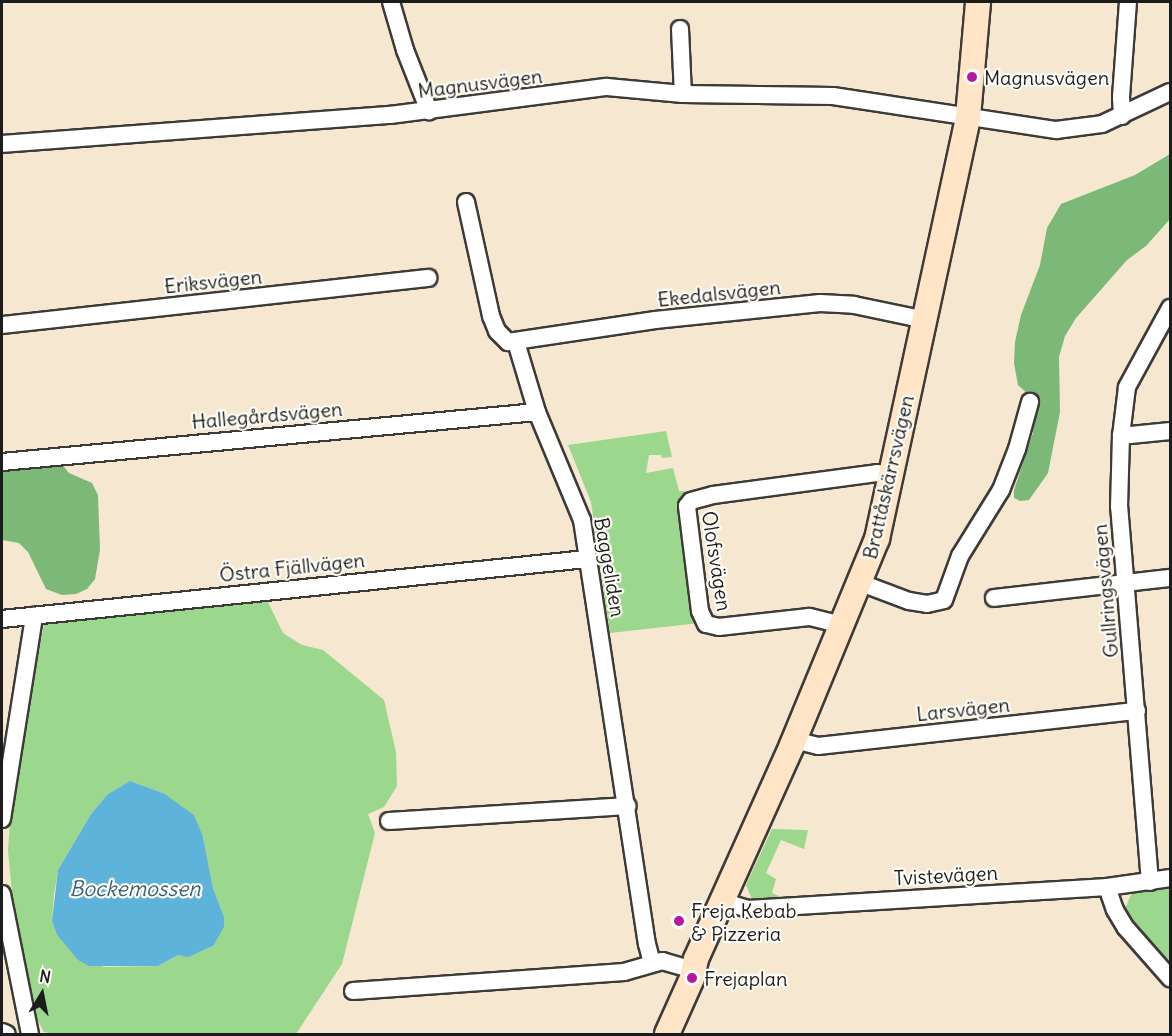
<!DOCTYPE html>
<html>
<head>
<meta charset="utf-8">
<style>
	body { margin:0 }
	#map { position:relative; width:1172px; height:1036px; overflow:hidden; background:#f5e7d0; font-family:Delius,sans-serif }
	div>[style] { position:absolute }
	.green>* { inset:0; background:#9bd78c }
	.forest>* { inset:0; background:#7cb878 }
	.water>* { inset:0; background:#5db3da }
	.roads { filter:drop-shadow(2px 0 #3d3a37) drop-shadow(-2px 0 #3d3a37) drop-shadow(0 2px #3d3a37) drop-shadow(0 -2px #3d3a37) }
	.street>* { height:16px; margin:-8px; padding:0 8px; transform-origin:8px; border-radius:8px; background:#fff }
	.secondary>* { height:24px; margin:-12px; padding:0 12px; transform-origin:12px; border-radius:12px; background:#ffe4c6 }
	.dots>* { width:16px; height:16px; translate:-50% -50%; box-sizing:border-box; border:3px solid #fdfcf7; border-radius:50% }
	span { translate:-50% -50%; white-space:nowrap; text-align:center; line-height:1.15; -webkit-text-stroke:4.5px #fdfcf7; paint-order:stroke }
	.poi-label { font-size:20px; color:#1c1c1c }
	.left { translate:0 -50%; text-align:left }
	.street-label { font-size:20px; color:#1c1c1c }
	.water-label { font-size:21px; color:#396071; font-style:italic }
	.frame { position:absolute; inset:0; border:3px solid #1c1c1c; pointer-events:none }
	.north { position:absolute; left:12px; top:964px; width:60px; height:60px; -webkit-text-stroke:4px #fdfcf7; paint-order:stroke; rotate:10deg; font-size:16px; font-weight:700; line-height:24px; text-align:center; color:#1c1c1c }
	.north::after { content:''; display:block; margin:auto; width:21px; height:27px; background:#1c1c1c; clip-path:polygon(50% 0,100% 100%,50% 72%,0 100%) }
</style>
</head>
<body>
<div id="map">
	<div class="green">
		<div style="clip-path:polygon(666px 431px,672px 457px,662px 458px,661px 455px,649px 455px,646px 473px,673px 468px,679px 491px,685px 491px,684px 501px,700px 623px,610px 633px,591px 502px,568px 445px)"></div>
		<div style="clip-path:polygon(evenodd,260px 600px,268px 602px,283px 633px,302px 645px,323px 650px,384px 700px,396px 752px,397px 786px,384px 807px,368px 814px,375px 833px,342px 964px,296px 1034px,55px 1034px,44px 1032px,36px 1017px,13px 904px,8px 851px,11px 805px,44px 624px,48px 619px,260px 600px,130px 781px,163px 793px,203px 837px,213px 888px,224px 917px,213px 946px,204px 950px,188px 956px,178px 955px,158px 966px,105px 967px,78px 960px,57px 935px,52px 921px,54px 895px,58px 870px,91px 814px,108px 794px,130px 781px)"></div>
		<div style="clip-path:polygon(772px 829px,808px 830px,804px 849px,781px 840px,766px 873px,776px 879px,772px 893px,781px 897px,781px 900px,753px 902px,746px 885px)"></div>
		<div style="clip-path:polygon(1170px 884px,1170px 961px,1141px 931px,1125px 909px,1134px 887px)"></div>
	</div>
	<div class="forest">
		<div style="clip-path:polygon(1170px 154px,1170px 219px,1146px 246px,1127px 260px,1076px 318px,1065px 336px,1059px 357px,1060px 412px,1048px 473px,1029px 500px,1020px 501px,1014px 498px,1014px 490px,1033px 433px,1034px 410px,1031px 397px,1018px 385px,1014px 363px,1015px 342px,1021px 315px,1040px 265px,1047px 228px,1061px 204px,1135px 175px)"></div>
		<div style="clip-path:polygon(2px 464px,62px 464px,69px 473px,92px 483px,98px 495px,100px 550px,95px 579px,87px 589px,76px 594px,62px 595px,46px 589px,28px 552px,19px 543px,2px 540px)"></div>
	</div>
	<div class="water">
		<div style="clip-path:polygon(130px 781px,163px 793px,194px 815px,203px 837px,213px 888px,224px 917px,224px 927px,213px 946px,188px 957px,178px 955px,158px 966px,89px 966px,78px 960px,57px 935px,52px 921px,58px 870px,91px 814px,108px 794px)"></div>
	</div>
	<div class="roads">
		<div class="street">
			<div style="left:391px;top:2px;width:50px;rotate:73.7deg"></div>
			<div style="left:405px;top:50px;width:66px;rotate:68.5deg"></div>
			<div style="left:680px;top:29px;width:65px;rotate:87.4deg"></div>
			<div style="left:1122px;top:116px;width:19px;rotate:-93deg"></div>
			<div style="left:1121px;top:97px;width:95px;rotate:-85.8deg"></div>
			<div style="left:2px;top:144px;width:389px;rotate:-4.3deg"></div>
			<div style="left:390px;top:115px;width:219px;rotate:-7.4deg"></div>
			<div style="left:607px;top:87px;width:76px;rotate:5.3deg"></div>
			<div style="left:683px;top:94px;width:150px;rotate:0.8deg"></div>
			<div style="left:833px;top:96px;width:226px;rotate:8.7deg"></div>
			<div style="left:1056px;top:130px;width:46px;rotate:-7.4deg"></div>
			<div style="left:1102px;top:124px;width:75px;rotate:-25.2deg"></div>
			<div style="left:466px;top:202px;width:117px;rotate:77.6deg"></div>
			<div style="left:491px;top:316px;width:16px;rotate:68deg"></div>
			<div style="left:497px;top:331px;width:16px;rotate:45deg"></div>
			<div style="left:508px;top:342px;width:149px;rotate:-8.5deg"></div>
			<div style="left:655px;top:320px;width:166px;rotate:-5.9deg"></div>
			<div style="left:820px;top:303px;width:34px;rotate:3deg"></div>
			<div style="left:854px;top:305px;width:74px;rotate:11.8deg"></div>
			<div style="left:2px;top:325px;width:429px;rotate:-6.3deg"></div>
			<div style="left:516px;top:342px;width:73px;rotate:73.3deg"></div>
			<div style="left:537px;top:412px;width:117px;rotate:67.4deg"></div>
			<div style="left:582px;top:520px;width:429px;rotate:81.3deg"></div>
			<div style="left:647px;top:944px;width:20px;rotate:75deg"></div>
			<div style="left:1121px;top:436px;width:49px;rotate:-5.8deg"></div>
			<div style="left:2px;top:462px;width:537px;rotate:-5.34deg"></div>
			<div style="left:861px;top:583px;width:51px;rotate:20.6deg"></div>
			<div style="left:909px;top:601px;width:18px;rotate:9deg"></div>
			<div style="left:927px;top:604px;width:17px;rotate:-13deg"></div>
			<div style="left:944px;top:600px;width:47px;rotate:-70deg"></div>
			<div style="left:960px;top:556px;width:78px;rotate:-58.2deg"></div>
			<div style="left:1001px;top:490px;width:44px;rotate:-68.7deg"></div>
			<div style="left:1017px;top:449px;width:49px;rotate:-74.5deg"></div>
			<div style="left:994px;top:598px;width:177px;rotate:-6.5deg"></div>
			<div style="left:2px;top:619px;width:588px;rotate:-5.86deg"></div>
			<div style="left:842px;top:625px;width:34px;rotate:-166deg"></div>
			<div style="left:809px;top:617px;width:91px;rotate:173.7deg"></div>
			<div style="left:719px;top:627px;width:13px;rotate:-167deg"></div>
			<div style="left:706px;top:624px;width:14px;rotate:-115deg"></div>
			<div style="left:700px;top:611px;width:106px;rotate:-97.1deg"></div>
			<div style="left:687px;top:506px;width:6px;rotate:-51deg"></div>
			<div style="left:691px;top:501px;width:23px;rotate:-15deg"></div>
			<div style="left:713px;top:495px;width:165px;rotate:-7.6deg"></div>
			<div style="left:877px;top:473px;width:14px;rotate:8deg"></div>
			<div style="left:794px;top:740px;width:25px;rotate:14deg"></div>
			<div style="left:818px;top:746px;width:321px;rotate:-6.3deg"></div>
			<div style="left:2px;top:819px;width:206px;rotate:-81deg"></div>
			<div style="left:389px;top:821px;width:239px;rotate:-3.6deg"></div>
			<div style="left:1150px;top:882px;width:376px;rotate:-94.7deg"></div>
			<div style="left:1119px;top:507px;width:71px;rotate:-88.4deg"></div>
			<div style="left:1121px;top:436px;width:49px;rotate:-83deg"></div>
			<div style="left:1127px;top:387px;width:90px;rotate:-61.4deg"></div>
			<div style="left:1107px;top:887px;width:24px;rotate:71deg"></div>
			<div style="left:1115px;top:910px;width:21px;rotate:59deg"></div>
			<div style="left:1126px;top:928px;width:67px;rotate:48.7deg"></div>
			<div style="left:2px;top:894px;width:143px;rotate:78.7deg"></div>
			<div style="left:724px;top:902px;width:25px;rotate:16deg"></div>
			<div style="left:748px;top:909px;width:360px;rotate:-3.5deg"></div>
			<div style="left:1107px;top:887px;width:64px;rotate:-8.1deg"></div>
			<div style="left:353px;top:991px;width:272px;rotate:-4deg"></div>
			<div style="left:624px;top:972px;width:40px;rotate:-16deg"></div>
			<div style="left:662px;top:961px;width:33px;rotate:16deg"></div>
			<div style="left:2px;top:1032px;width:5px;rotate:22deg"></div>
		</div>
		<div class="secondary">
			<div style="left:667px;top:1034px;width:61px;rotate:-65.9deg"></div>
			<div style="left:692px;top:978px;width:19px;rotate:-78deg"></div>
			<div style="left:696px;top:959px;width:235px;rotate:-65.8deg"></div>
			<div style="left:792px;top:745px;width:223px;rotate:-67.6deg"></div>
			<div style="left:877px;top:539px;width:432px;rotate:-77.8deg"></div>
			<div style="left:968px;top:117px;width:115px;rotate:-85deg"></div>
		</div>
	</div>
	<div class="dots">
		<div style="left:972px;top:77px;background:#b5179e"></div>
		<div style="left:679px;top:921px;background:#b5179e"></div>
		<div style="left:692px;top:978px;background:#b5179e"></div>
	</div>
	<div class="poi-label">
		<span class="left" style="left:984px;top:77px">Magnusvägen</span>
		<span class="left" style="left:691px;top:922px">Freja Kebab<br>&amp; Pizzeria</span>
		<span class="left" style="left:704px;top:978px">Frejaplan</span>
	</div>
	<div class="street-label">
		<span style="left:480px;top:83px;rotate:-7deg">Magnusvägen</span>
		<span style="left:213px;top:281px;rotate:-6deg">Eriksvägen</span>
		<span style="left:719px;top:293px;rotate:-6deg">Ekedalsvägen</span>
		<span style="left:267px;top:415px;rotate:-5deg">Hallegårdsvägen</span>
		<span style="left:888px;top:477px;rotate:-77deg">Brattåskärrsvägen</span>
		<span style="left:717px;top:561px;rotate:81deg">Olofsvägen</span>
		<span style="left:292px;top:567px;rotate:-6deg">Östra Fjällvägen</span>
		<span style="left:610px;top:567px;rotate:80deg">Baggeliden</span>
		<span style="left:1105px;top:591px;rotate:-95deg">Gullringsvägen</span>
		<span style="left:963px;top:709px;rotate:-6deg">Larsvägen</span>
		<span style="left:946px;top:875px;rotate:-3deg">Tvistevägen</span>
	</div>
	<div class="water-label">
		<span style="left:135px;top:889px">Bockemossen</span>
	</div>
	<div class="frame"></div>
	<div class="north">N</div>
</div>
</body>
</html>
